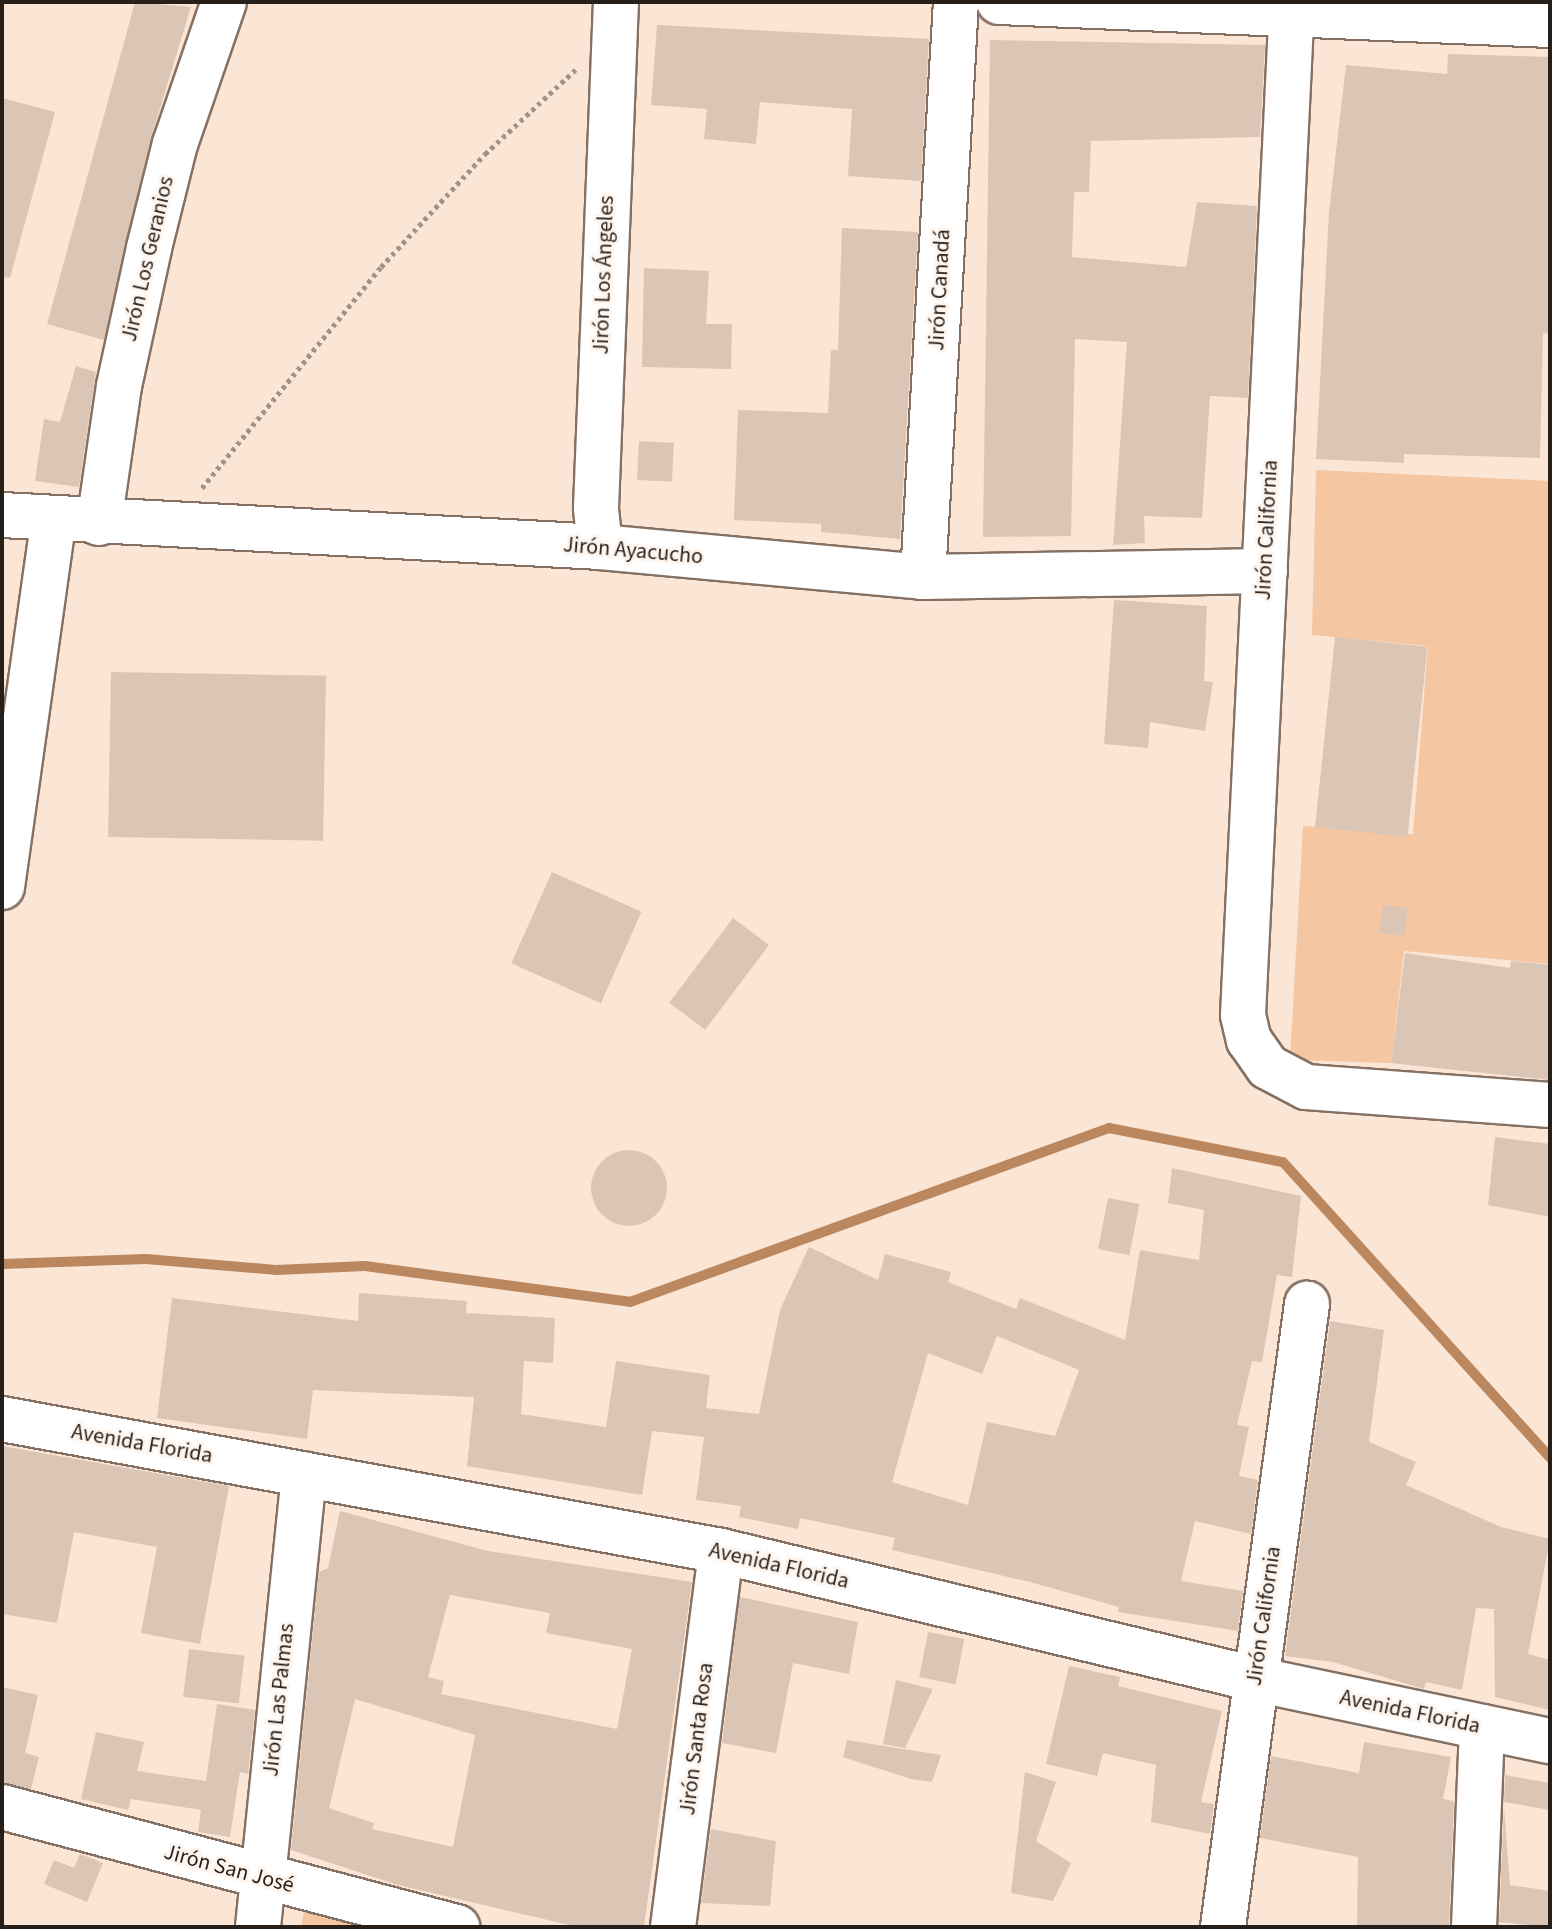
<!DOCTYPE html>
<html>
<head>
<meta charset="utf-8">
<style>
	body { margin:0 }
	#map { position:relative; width:1552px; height:1929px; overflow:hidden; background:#fbe5d5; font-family:"Source Sans 3",sans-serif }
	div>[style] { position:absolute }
	.green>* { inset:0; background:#f5c6a2 }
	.stream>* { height:10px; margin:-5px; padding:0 5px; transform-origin:5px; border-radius:5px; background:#ba875f }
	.building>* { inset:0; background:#dbc6b6; transform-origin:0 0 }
	.round { border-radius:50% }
	.path>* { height:5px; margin-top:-2.5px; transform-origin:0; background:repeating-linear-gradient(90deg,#a39387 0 4px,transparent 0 8px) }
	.roads { filter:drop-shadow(2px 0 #847163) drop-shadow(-2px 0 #847163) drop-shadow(0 2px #847163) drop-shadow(0 -2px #847163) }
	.minor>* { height:44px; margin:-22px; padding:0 22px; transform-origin:22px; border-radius:22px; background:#fff }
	span { translate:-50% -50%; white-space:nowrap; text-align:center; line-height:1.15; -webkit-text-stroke:6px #fef5ef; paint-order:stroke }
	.street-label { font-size:22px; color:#271f1a }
	.frame { position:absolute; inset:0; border:4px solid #271f1a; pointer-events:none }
</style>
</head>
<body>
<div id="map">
	<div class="green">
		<div style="clip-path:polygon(1316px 470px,1550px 481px,1550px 964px,1404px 951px,1391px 1063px,1290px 1060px,1303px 826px,1413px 834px,1428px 646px,1312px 635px)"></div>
		<div style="clip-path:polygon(306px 1900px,407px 1927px,301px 1927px)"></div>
	</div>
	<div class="stream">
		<div style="left:2px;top:1264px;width:144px;rotate:-2deg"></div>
		<div style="left:146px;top:1259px;width:130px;rotate:4.8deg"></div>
		<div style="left:276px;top:1270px;width:89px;rotate:-2.6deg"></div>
		<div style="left:365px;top:1266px;width:267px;rotate:7.7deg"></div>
		<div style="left:630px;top:1302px;width:510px;rotate:-19.96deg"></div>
		<div style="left:1109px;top:1128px;width:177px;rotate:11.1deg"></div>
		<div style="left:1283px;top:1162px;width:398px;rotate:47.9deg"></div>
	</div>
	<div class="building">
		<div style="clip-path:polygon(135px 2px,191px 7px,151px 138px,104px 340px,47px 324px)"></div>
		<div style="clip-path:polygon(657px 25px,929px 39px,921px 181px,848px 176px,852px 109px,760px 102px,756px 144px,704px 139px,707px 109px,651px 105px)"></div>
		<div style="clip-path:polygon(990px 40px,1265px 45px,1260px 137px,1091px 141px,1089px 192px,1074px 192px,1072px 257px,1186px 267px,1197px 202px,1257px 206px,1248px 398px,1210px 396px,1202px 518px,1144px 516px,1145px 543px,1113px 545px,1127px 342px,1075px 339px,1071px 536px,983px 537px)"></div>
		<div style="clip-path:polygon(1448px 54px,1550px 57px,1550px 334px,1543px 333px,1540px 458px,1404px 454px,1404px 463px,1316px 459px,1329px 212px,1346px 65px,1447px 74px)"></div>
		<div style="clip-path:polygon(2px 98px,55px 112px,10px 278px,2px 277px)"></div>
		<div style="clip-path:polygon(842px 228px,918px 232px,900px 539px,821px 532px,821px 524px,734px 520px,738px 410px,828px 413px,831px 350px,838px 350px)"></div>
		<div style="clip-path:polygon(644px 268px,709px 271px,706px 324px,732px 324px,731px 369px,642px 367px)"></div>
		<div style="clip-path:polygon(76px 366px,96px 372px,79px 487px,35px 481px,44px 419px,60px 422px)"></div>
		<div style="left:639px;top:441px;width:35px;height:39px;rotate:3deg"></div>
		<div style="clip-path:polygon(1114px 600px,1207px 606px,1204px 681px,1213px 682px,1205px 731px,1150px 722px,1148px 748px,1104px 744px)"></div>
		<div style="left:1335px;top:637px;width:93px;height:191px;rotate:6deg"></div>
		<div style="left:111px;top:672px;width:215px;height:165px;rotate:1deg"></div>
		<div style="left:552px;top:872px;width:98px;height:100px;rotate:24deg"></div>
		<div style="left:1383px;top:905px;width:25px;height:28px;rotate:7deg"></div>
		<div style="left:733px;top:918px;width:45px;height:106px;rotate:37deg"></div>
		<div style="clip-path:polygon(1405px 953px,1510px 968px,1511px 961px,1550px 965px,1550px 1080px,1391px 1063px)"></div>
		<div style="clip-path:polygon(1495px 1137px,1550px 1144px,1550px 1217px,1488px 1205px)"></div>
		<div class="round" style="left:591px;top:1150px;width:76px;height:76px"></div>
		<div style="clip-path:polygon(evenodd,1172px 1168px,1301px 1196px,1292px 1277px,1277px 1275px,1262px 1362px,1252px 1361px,1237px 1425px,1249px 1427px,1239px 1476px,1258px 1480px,1251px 1534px,1195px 1521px,1181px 1581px,1243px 1591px,1238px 1631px,1118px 1612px,1119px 1607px,1030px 1582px,892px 1550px,895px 1538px,800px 1518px,798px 1529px,739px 1517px,741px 1506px,696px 1500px,704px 1437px,652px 1431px,642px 1495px,467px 1466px,474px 1397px,313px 1390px,307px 1439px,157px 1418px,172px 1298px,358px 1321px,359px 1293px,467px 1301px,466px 1313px,555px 1318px,553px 1363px,524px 1361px,521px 1414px,606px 1427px,616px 1361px,710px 1375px,706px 1408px,759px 1414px,780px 1310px,809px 1247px,878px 1280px,885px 1254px,951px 1272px,948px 1282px,1016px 1309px,1020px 1298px,1125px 1340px,1140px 1250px,1199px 1260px,1204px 1210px,1168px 1203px,1172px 1168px,997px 1336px,1079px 1370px,1055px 1436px,987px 1422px,968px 1505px,892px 1482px,928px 1353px,982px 1374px,997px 1336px)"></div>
		<div style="left:1108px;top:1198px;width:32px;height:52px;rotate:11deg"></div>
		<div style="clip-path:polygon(1330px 1321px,1384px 1330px,1369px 1442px,1416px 1462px,1406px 1485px,1501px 1527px,1550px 1539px,1528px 1654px,1550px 1660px,1550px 1710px,1495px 1697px,1494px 1609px,1476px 1608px,1462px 1690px,1426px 1682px,1424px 1689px,1333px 1662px,1285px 1656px)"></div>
		<div style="clip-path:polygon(2px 1446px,229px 1486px,200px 1644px,141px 1633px,157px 1547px,74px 1532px,57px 1623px,2px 1614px)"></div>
		<div style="clip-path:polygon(evenodd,340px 1511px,488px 1551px,692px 1582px,644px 1927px,578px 1927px,398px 1885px,291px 1850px,319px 1572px,328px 1568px,340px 1511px,450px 1595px,550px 1613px,546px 1633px,632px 1649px,617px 1729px,441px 1694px,444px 1681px,428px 1677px,450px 1595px,340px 1511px,355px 1699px,475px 1735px,453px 1847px,372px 1829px,374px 1823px,329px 1808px,355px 1699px)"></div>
		<div style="clip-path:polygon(740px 1597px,858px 1622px,849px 1674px,793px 1663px,776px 1753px,722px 1743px)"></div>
		<div style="left:928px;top:1632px;width:37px;height:46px;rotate:11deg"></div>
		<div style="left:189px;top:1649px;width:56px;height:48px;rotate:7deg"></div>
		<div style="clip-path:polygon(1069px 1666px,1120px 1677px,1118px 1686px,1222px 1711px,1201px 1802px,1214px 1804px,1210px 1834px,1151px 1822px,1156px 1765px,1103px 1753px,1097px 1776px,1046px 1764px)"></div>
		<div style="clip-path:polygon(896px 1680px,933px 1689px,905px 1748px,883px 1744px)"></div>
		<div style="clip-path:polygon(2px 1687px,38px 1695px,25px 1753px,39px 1757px,31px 1789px,2px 1783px)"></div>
		<div style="clip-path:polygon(217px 1704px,255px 1710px,248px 1774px,240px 1772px,230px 1837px,198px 1832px,201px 1810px,131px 1799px,128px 1810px,81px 1799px,96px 1732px,144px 1742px,137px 1771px,206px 1781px)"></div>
		<div style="clip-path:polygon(847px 1740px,884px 1746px,941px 1755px,932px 1782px,911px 1779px,843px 1757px)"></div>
		<div style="clip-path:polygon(1364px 1742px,1451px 1757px,1443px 1799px,1454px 1801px,1449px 1927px,1357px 1927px,1358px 1857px,1260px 1838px,1271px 1756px,1359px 1773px)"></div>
		<div style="clip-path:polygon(1025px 1772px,1056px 1782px,1036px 1841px,1071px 1863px,1053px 1901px,1011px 1893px)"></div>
		<div style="clip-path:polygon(1505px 1775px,1550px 1783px,1550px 1810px,1504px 1802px)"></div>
		<div style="clip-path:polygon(1504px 1808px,1510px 1885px,1550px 1891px,1550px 1927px,1499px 1922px)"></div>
		<div style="clip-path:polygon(711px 1829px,776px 1841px,770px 1906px,701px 1903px)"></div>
		<div style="clip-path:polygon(80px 1854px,103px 1863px,87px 1902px,44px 1884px,54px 1860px,74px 1868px)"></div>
	</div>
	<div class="path">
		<div style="left:202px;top:488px;width:284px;rotate:-51deg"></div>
		<div style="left:381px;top:267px;width:154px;rotate:-47.4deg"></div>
		<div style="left:485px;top:154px;width:125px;rotate:-43deg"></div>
	</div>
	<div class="roads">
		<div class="minor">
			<div style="left:999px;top:2px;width:551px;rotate:2.39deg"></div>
			<div style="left:1292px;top:2px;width:1014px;rotate:92.77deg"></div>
			<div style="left:1243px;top:1015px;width:26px;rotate:77deg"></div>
			<div style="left:1249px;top:1040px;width:33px;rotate:55deg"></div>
			<div style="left:1268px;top:1067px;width:43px;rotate:27.8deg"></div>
			<div style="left:1306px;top:1087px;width:245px;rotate:4.2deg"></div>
			<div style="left:2px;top:515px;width:599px;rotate:3.06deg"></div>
			<div style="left:600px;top:547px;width:324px;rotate:5.3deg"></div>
			<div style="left:923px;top:577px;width:342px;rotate:-1deg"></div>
			<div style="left:99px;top:523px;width:138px;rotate:-81.7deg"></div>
			<div style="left:119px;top:386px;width:141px;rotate:-77.7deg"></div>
			<div style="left:149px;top:248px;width:107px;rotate:-76deg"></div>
			<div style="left:175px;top:144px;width:150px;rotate:-71deg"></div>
			<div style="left:600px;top:547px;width:39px;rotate:-96deg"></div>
			<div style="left:596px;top:508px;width:506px;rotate:-87.74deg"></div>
			<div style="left:923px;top:577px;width:576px;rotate:-86.72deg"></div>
			<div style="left:2px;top:887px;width:369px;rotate:-82deg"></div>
			<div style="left:2px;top:1419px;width:731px;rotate:10.4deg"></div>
			<div style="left:721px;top:1551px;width:549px;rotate:13.48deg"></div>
			<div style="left:1255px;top:1679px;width:301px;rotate:11.9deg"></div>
			<div style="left:2px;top:1807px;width:471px;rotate:14.8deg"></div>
			<div style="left:258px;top:1927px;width:455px;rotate:-84.2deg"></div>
			<div style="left:673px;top:1927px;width:379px;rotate:-82.7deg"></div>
			<div style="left:1223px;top:1927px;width:629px;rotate:-82.32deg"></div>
			<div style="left:1474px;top:1927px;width:200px;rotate:-87.7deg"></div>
		</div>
	</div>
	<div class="street-label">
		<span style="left:148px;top:259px;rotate:-77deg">Jirón Los Geranios</span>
		<span style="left:604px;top:275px;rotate:-88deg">Jirón Los Ángeles</span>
		<span style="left:940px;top:290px;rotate:-87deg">Jirón Canadá</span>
		<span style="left:1267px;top:530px;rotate:-87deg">Jirón California</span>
		<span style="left:633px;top:551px;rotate:5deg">Jirón Ayacucho</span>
		<span style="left:142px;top:1444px;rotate:10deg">Avenida Florida</span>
		<span style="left:779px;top:1566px;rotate:13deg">Avenida Florida</span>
		<span style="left:1264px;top:1616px;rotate:-82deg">Jirón California</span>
		<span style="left:279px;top:1700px;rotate:-84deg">Jirón Las Palmas</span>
		<span style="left:1410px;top:1712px;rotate:12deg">Avenida Florida</span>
		<span style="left:697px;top:1739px;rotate:-83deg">Jirón Santa Rosa</span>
		<span style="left:229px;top:1869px;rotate:15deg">Jirón San José</span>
	</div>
	<div class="frame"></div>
</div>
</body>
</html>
